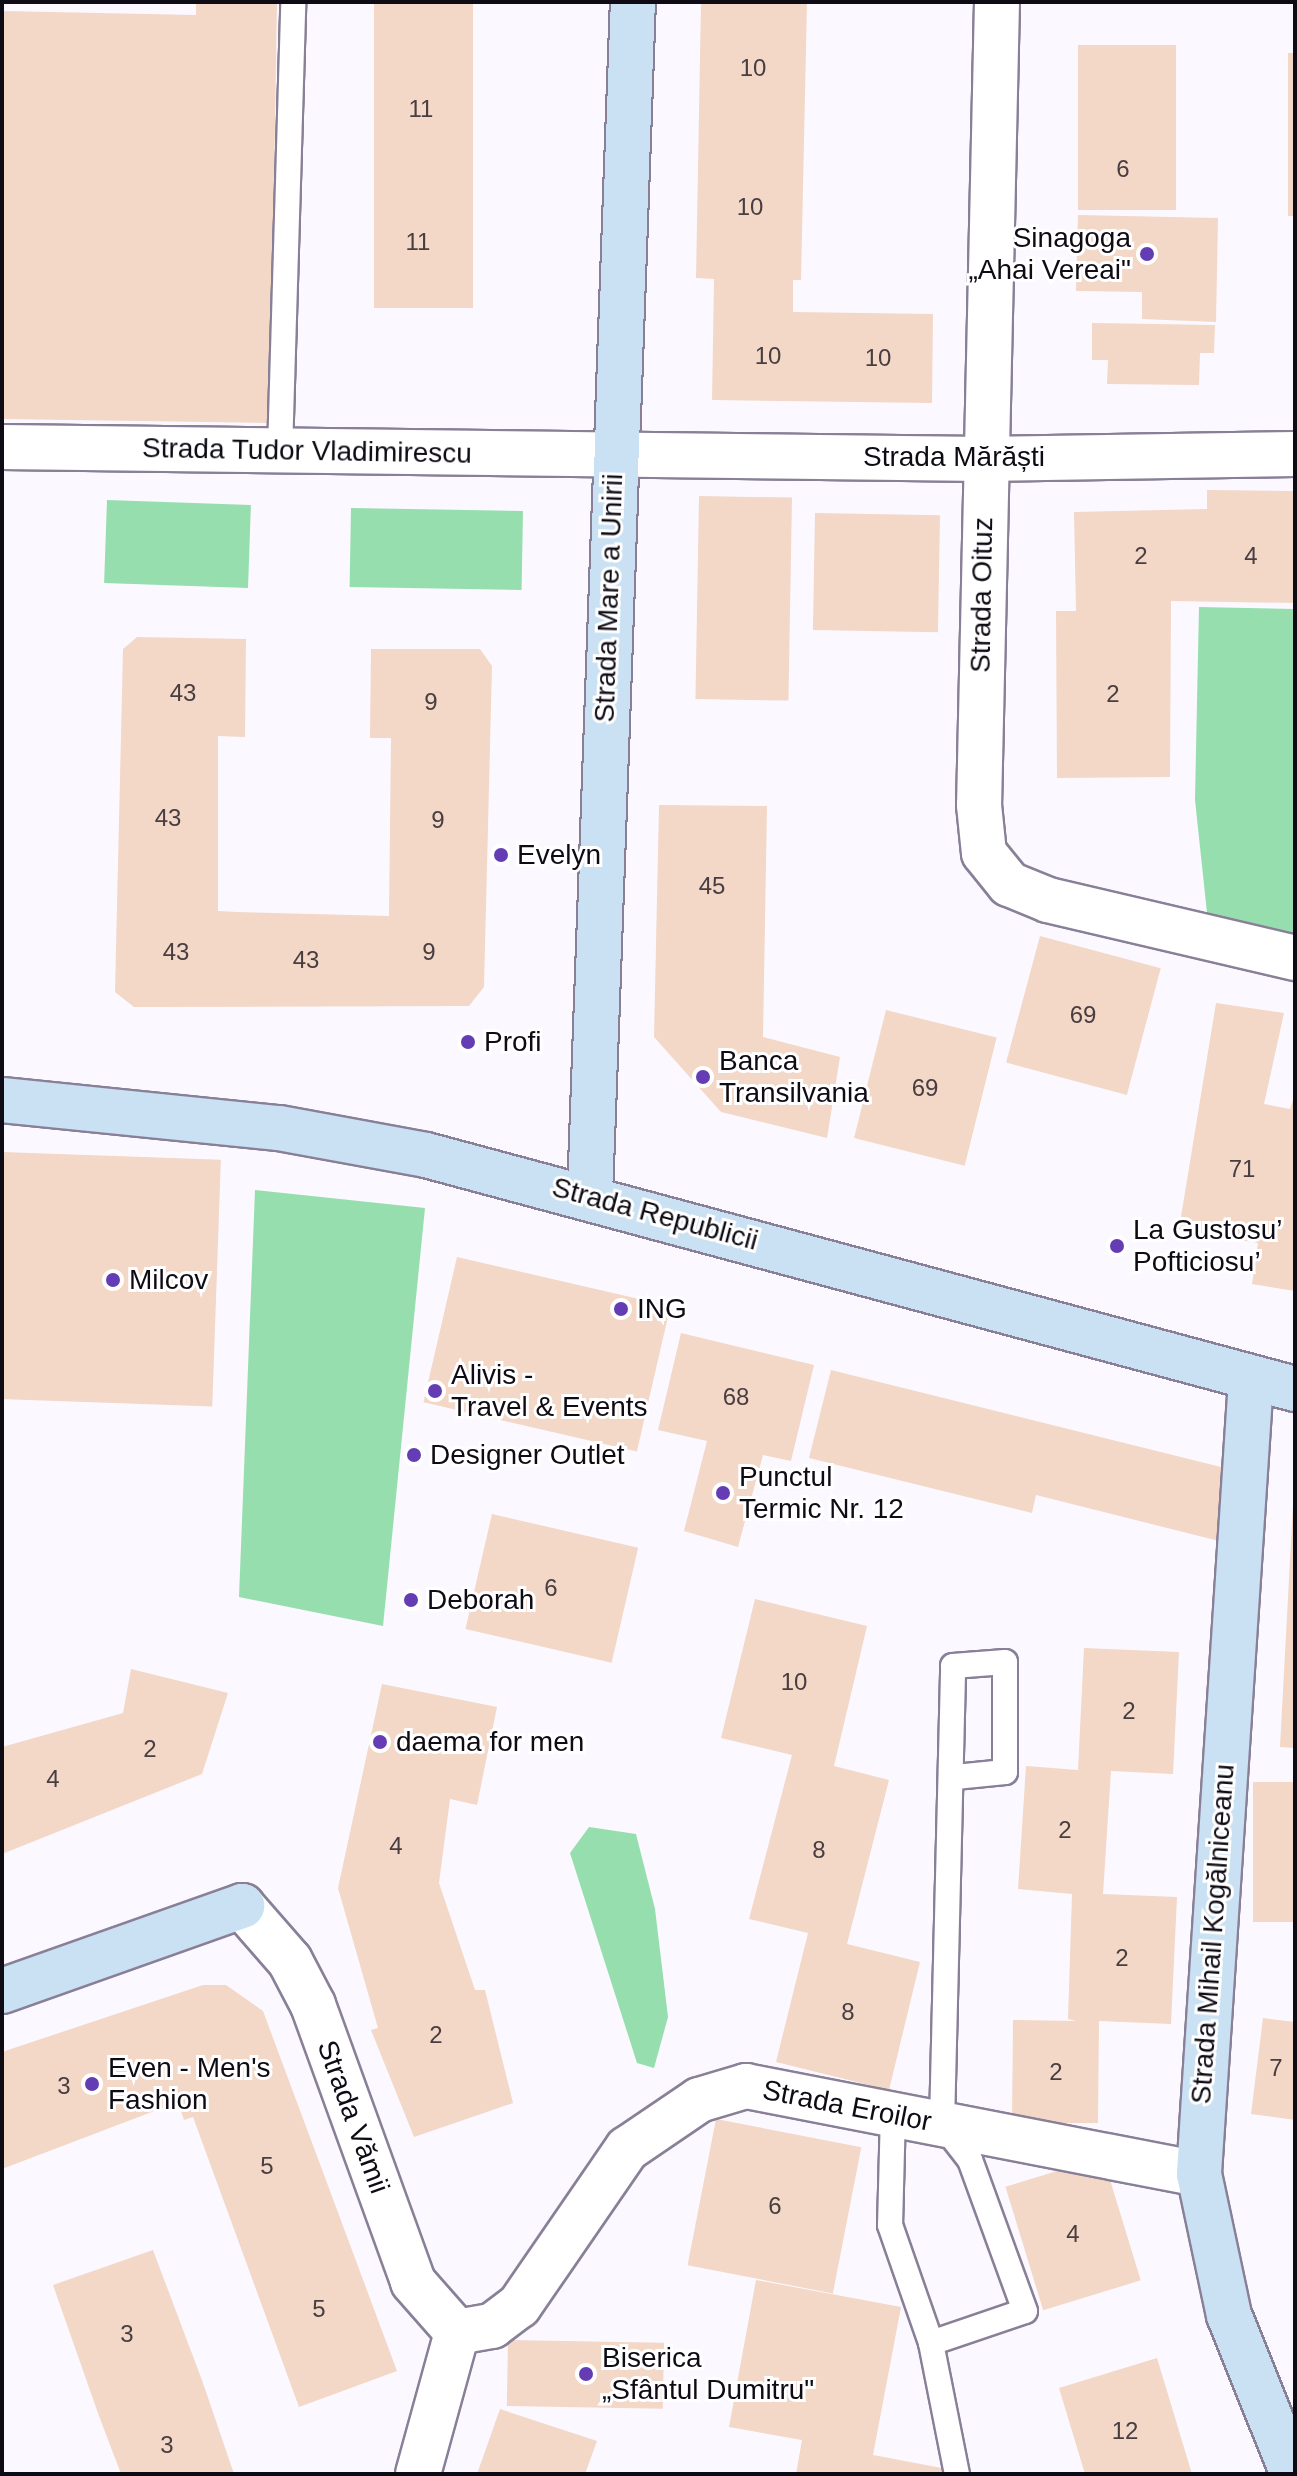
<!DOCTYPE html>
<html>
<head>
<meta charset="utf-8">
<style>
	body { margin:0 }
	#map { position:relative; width:1297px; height:2476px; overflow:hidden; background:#fbf9ff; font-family:Arial,sans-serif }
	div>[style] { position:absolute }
	.green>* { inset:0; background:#96deae; transform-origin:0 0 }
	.building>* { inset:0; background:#f3d7c7; transform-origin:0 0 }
	.roads { filter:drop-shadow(2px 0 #898098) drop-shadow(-2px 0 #898098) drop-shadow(0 2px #898098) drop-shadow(0 -2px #898098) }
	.lane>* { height:24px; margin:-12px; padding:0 12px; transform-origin:12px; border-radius:12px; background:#fff }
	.street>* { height:44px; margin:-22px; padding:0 22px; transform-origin:22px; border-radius:22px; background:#fff }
	.secondary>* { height:44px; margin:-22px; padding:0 22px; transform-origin:22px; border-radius:22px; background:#c9e1f3 }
	.dots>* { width:22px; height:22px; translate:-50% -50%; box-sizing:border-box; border:4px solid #fff; border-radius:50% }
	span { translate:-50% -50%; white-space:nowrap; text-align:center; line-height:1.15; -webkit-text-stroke:6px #fff; paint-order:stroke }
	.number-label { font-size:24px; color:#483e41 }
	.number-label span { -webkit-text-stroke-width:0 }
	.poi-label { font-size:28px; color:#0f0b14 }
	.right { translate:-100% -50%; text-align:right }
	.left { translate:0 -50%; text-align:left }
	.street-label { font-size:28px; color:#0f0b14 }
	.frame { position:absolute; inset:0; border:4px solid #0f0b14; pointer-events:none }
</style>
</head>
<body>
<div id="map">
	<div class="green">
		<div style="left:107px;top:500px;width:144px;height:83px;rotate:2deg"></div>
		<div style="left:351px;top:508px;width:172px;height:79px;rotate:1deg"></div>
		<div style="clip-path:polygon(1199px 607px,1295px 609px,1295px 933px,1207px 913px,1195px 800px)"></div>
		<div style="clip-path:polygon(255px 1190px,425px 1208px,383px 1626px,239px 1597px)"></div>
		<div style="clip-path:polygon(589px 1827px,636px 1834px,655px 1909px,668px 2017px,654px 2068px,637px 2063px,570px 1853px)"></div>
	</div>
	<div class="building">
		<div style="clip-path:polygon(196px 2px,277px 2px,270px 423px,2px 419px,2px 11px,196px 15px)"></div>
		<div style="left:374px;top:2px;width:99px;height:306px"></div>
		<div style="clip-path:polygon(701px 2px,807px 2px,801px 280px,793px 280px,793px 312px,933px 314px,932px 403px,712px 400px,714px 279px,696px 278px)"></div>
		<div style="left:1078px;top:45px;width:98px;height:165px"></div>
		<div style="left:1288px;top:53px;width:7px;height:163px"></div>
		<div style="clip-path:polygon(1078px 215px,1218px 218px,1216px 322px,1142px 319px,1142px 292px,1076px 291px)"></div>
		<div style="clip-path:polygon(1092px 323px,1215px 325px,1214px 353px,1200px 353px,1199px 385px,1107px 384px,1108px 360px,1092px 360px)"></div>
		<div style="clip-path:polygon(1207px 490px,1295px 491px,1295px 603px,1171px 601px,1170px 777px,1057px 778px,1056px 611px,1076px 611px,1074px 512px,1207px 509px)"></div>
		<div style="left:699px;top:496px;width:93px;height:203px;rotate:1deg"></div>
		<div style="left:815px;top:513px;width:125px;height:117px;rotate:1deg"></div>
		<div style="clip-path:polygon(137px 637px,246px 639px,245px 737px,218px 736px,218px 911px,237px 912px,389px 916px,391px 738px,370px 738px,371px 649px,480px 649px,492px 666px,484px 987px,469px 1006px,134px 1007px,115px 992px,123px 649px)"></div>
		<div style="clip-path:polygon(659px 805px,767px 806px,763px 1037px,840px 1057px,827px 1138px,721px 1112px,654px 1037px)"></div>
		<div style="left:1040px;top:936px;width:125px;height:131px;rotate:15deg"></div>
		<div style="clip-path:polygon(1216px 1003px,1284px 1013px,1264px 1104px,1290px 1109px,1295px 1093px,1295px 1291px,1252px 1284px,1258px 1243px,1179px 1229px)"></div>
		<div style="left:886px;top:1010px;width:114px;height:132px;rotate:14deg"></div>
		<div style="left:2px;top:1152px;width:219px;height:247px;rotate:2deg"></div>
		<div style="left:457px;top:1257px;width:219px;height:149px;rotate:13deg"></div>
		<div style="clip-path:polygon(681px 1333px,814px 1365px,791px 1461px,763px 1455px,738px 1547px,684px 1531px,707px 1441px,658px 1430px)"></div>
		<div style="clip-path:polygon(831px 1370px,1241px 1472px,1223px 1542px,1036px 1495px,1032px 1513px,809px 1458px)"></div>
		<div style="clip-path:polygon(1293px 1504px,1295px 1504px,1295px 1748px,1280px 1747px)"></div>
		<div style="left:492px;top:1514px;width:150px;height:118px;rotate:13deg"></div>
		<div style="clip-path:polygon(755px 1599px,867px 1626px,834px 1766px,889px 1780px,847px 1944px,920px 1962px,889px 2090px,776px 2062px,808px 1933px,749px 1919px,792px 1755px,721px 1738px)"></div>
		<div style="clip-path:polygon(1084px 1648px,1179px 1652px,1173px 1774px,1111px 1771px,1103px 1894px,1177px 1897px,1171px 2024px,1099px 2021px,1098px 2123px,1012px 2123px,1013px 2020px,1076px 2021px,1068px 2019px,1072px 1894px,1018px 1889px,1026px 1766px,1078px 1770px)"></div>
		<div style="clip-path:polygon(131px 1669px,228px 1693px,202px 1774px,2px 1854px,2px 1747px,123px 1713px)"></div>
		<div style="clip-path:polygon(382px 1684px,497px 1707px,477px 1805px,450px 1799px,439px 1883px,475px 1990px,485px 1990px,513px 2103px,414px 2137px,371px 2030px,378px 2028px,338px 1888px)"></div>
		<div style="left:1253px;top:1782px;width:42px;height:140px"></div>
		<div style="clip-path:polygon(203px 1985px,226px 1985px,263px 2011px,397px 2371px,299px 2407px,193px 2117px,184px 2120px,178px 2102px,2px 2169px,2px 2052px)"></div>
		<div style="clip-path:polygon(1263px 2018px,1295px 2022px,1295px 2120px,1251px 2114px)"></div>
		<div style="left:716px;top:2119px;width:148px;height:149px;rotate:11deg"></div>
		<div style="left:1103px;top:2157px;width:129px;height:102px;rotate:73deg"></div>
		<div style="clip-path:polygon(153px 2250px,203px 2383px,234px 2474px,121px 2474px,99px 2416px,53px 2285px)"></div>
		<div style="clip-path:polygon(756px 2280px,901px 2307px,873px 2455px,947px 2469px,946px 2474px,796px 2474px,802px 2440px,729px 2427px)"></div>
		<div style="left:508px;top:2340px;width:156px;height:66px;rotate:1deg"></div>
		<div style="clip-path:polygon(1157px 2358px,1192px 2474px,1085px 2474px,1059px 2388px)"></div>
		<div style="clip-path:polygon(500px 2409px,597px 2441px,585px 2474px,477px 2474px)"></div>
	</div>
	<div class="roads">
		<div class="lane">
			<div style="left:280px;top:452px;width:450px;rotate:-88.3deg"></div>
			<div style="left:893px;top:2112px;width:113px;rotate:91.5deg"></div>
			<div style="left:890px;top:2225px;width:125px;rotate:70.8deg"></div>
			<div style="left:931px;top:2343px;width:134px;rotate:78.8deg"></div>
			<div style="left:931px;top:2343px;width:99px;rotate:-18.8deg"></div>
			<div style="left:1025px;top:2311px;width:161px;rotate:-110deg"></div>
			<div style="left:970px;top:2160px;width:46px;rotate:-127.9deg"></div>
			<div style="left:942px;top:2124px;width:458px;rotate:-88.6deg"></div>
			<div style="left:953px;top:1666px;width:52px;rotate:-4.4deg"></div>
			<div style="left:1005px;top:1662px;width:110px;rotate:90deg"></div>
			<div style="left:1005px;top:1772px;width:50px;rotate:174.3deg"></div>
		</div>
		<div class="street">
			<div style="left:997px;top:2px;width:803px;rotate:91.28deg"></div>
			<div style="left:979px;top:805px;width:48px;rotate:84.1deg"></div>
			<div style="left:984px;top:853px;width:40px;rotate:51deg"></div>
			<div style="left:1009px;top:884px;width:42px;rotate:22.3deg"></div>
			<div style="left:1048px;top:900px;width:254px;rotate:13.2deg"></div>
			<div style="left:2px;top:447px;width:982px;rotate:0.7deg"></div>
			<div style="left:984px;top:459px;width:311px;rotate:-0.9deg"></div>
			<div style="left:242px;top:1906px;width:73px;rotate:48.9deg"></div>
			<div style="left:290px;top:1961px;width:50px;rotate:62.4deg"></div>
			<div style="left:313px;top:2005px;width:294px;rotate:70.1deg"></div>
			<div style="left:413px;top:2282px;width:67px;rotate:48.7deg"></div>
			<div style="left:457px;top:2332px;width:36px;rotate:-10deg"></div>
			<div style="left:492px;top:2326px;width:34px;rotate:-37deg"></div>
			<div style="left:519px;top:2306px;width:191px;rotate:-55.5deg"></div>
			<div style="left:627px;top:2149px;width:87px;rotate:-34.2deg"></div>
			<div style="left:699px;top:2100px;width:49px;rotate:-16.6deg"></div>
			<div style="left:746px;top:2086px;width:461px;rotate:11deg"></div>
			<div style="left:418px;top:2474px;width:147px;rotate:-74.6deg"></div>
		</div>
		<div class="secondary">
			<div style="left:2px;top:1100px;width:278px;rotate:5.8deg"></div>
			<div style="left:279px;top:1128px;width:149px;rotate:10.4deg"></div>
			<div style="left:426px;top:1155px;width:900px;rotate:15.07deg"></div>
			<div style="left:590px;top:1195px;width:1194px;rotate:-87.94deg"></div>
			<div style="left:1251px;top:1380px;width:796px;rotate:93.75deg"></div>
			<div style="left:1199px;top:2174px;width:144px;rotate:78deg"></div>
			<div style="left:1229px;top:2315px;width:171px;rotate:68.1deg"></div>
			<div style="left:2px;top:1991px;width:255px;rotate:-19.5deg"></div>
		</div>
	</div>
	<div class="dots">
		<div style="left:1147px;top:254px;background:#643db5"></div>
		<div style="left:501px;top:855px;background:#643db5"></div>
		<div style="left:468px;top:1042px;background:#643db5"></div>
		<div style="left:703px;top:1077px;background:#643db5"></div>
		<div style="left:1117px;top:1246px;background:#643db5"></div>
		<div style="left:113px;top:1280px;background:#643db5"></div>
		<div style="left:621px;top:1309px;background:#643db5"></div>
		<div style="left:435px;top:1391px;background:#643db5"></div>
		<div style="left:414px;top:1455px;background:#643db5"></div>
		<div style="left:723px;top:1493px;background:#643db5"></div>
		<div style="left:411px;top:1600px;background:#643db5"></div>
		<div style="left:380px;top:1742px;background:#643db5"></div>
		<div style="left:92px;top:2084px;background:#643db5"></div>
		<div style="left:586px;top:2374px;background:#643db5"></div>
	</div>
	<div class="number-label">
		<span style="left:753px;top:68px">10</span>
		<span style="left:421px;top:109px">11</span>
		<span style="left:1123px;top:169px">6</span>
		<span style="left:750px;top:207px">10</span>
		<span style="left:418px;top:242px">11</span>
		<span style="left:768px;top:356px">10</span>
		<span style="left:878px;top:358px">10</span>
		<span style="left:1141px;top:556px">2</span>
		<span style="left:1251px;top:556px">4</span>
		<span style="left:183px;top:693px">43</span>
		<span style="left:1113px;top:694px">2</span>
		<span style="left:431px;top:702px">9</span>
		<span style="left:168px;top:818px">43</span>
		<span style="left:438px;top:820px">9</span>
		<span style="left:712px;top:886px">45</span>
		<span style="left:176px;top:952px">43</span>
		<span style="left:429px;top:952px">9</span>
		<span style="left:306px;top:960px">43</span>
		<span style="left:1083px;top:1015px">69</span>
		<span style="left:925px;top:1088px">69</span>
		<span style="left:1242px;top:1169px">71</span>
		<span style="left:736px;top:1397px">68</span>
		<span style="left:551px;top:1588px">6</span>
		<span style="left:794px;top:1682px">10</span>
		<span style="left:1129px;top:1711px">2</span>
		<span style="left:150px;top:1749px">2</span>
		<span style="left:53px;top:1779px">4</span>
		<span style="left:1065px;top:1830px">2</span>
		<span style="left:396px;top:1846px">4</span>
		<span style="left:819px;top:1850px">8</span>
		<span style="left:1122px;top:1958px">2</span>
		<span style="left:848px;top:2012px">8</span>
		<span style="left:436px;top:2035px">2</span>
		<span style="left:1276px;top:2068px">7</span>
		<span style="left:1056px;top:2072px">2</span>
		<span style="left:64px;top:2086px">3</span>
		<span style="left:267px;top:2166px">5</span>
		<span style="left:775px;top:2206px">6</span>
		<span style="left:1073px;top:2234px">4</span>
		<span style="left:319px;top:2309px">5</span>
		<span style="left:127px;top:2334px">3</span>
		<span style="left:1125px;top:2431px">12</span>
		<span style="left:167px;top:2445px">3</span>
	</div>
	<div class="poi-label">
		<span class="right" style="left:1131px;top:254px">Sinagoga<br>„Ahai Vereai"</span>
		<span class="left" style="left:517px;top:855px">Evelyn</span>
		<span class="left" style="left:484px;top:1042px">Profi</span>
		<span class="left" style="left:719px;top:1077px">Banca<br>Transilvania</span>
		<span class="left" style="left:1133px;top:1246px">La Gustosu’<br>Pofticiosu’</span>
		<span class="left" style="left:129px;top:1280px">Milcov</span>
		<span class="left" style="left:637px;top:1309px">ING</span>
		<span class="left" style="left:451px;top:1391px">Alivis -<br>Travel &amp; Events</span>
		<span class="left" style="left:430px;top:1455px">Designer Outlet</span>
		<span class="left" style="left:739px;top:1493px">Punctul<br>Termic Nr. 12</span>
		<span class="left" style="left:427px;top:1600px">Deborah</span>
		<span class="left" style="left:396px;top:1742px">daema for men</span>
		<span class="left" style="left:108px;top:2084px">Even - Men's<br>Fashion</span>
		<span class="left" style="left:602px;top:2374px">Biserica<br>„Sfântul Dumitru"</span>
	</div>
	<div class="street-label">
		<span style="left:307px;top:451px;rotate:1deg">Strada Tudor Vladimirescu</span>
		<span style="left:954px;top:457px">Strada Mărăști</span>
		<span style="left:982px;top:595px;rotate:-89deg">Strada Oituz</span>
		<span style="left:609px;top:598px;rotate:-88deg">Strada Mare a Unirii</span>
		<span style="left:655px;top:1214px;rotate:15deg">Strada Republicii</span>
		<span style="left:1213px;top:1934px;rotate:-86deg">Strada Mihail Kogălniceanu</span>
		<span style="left:847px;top:2106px;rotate:11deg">Strada Eroilor</span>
		<span style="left:353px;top:2117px;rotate:70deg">Strada Vămii</span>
	</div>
	<div class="frame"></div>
</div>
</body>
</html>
